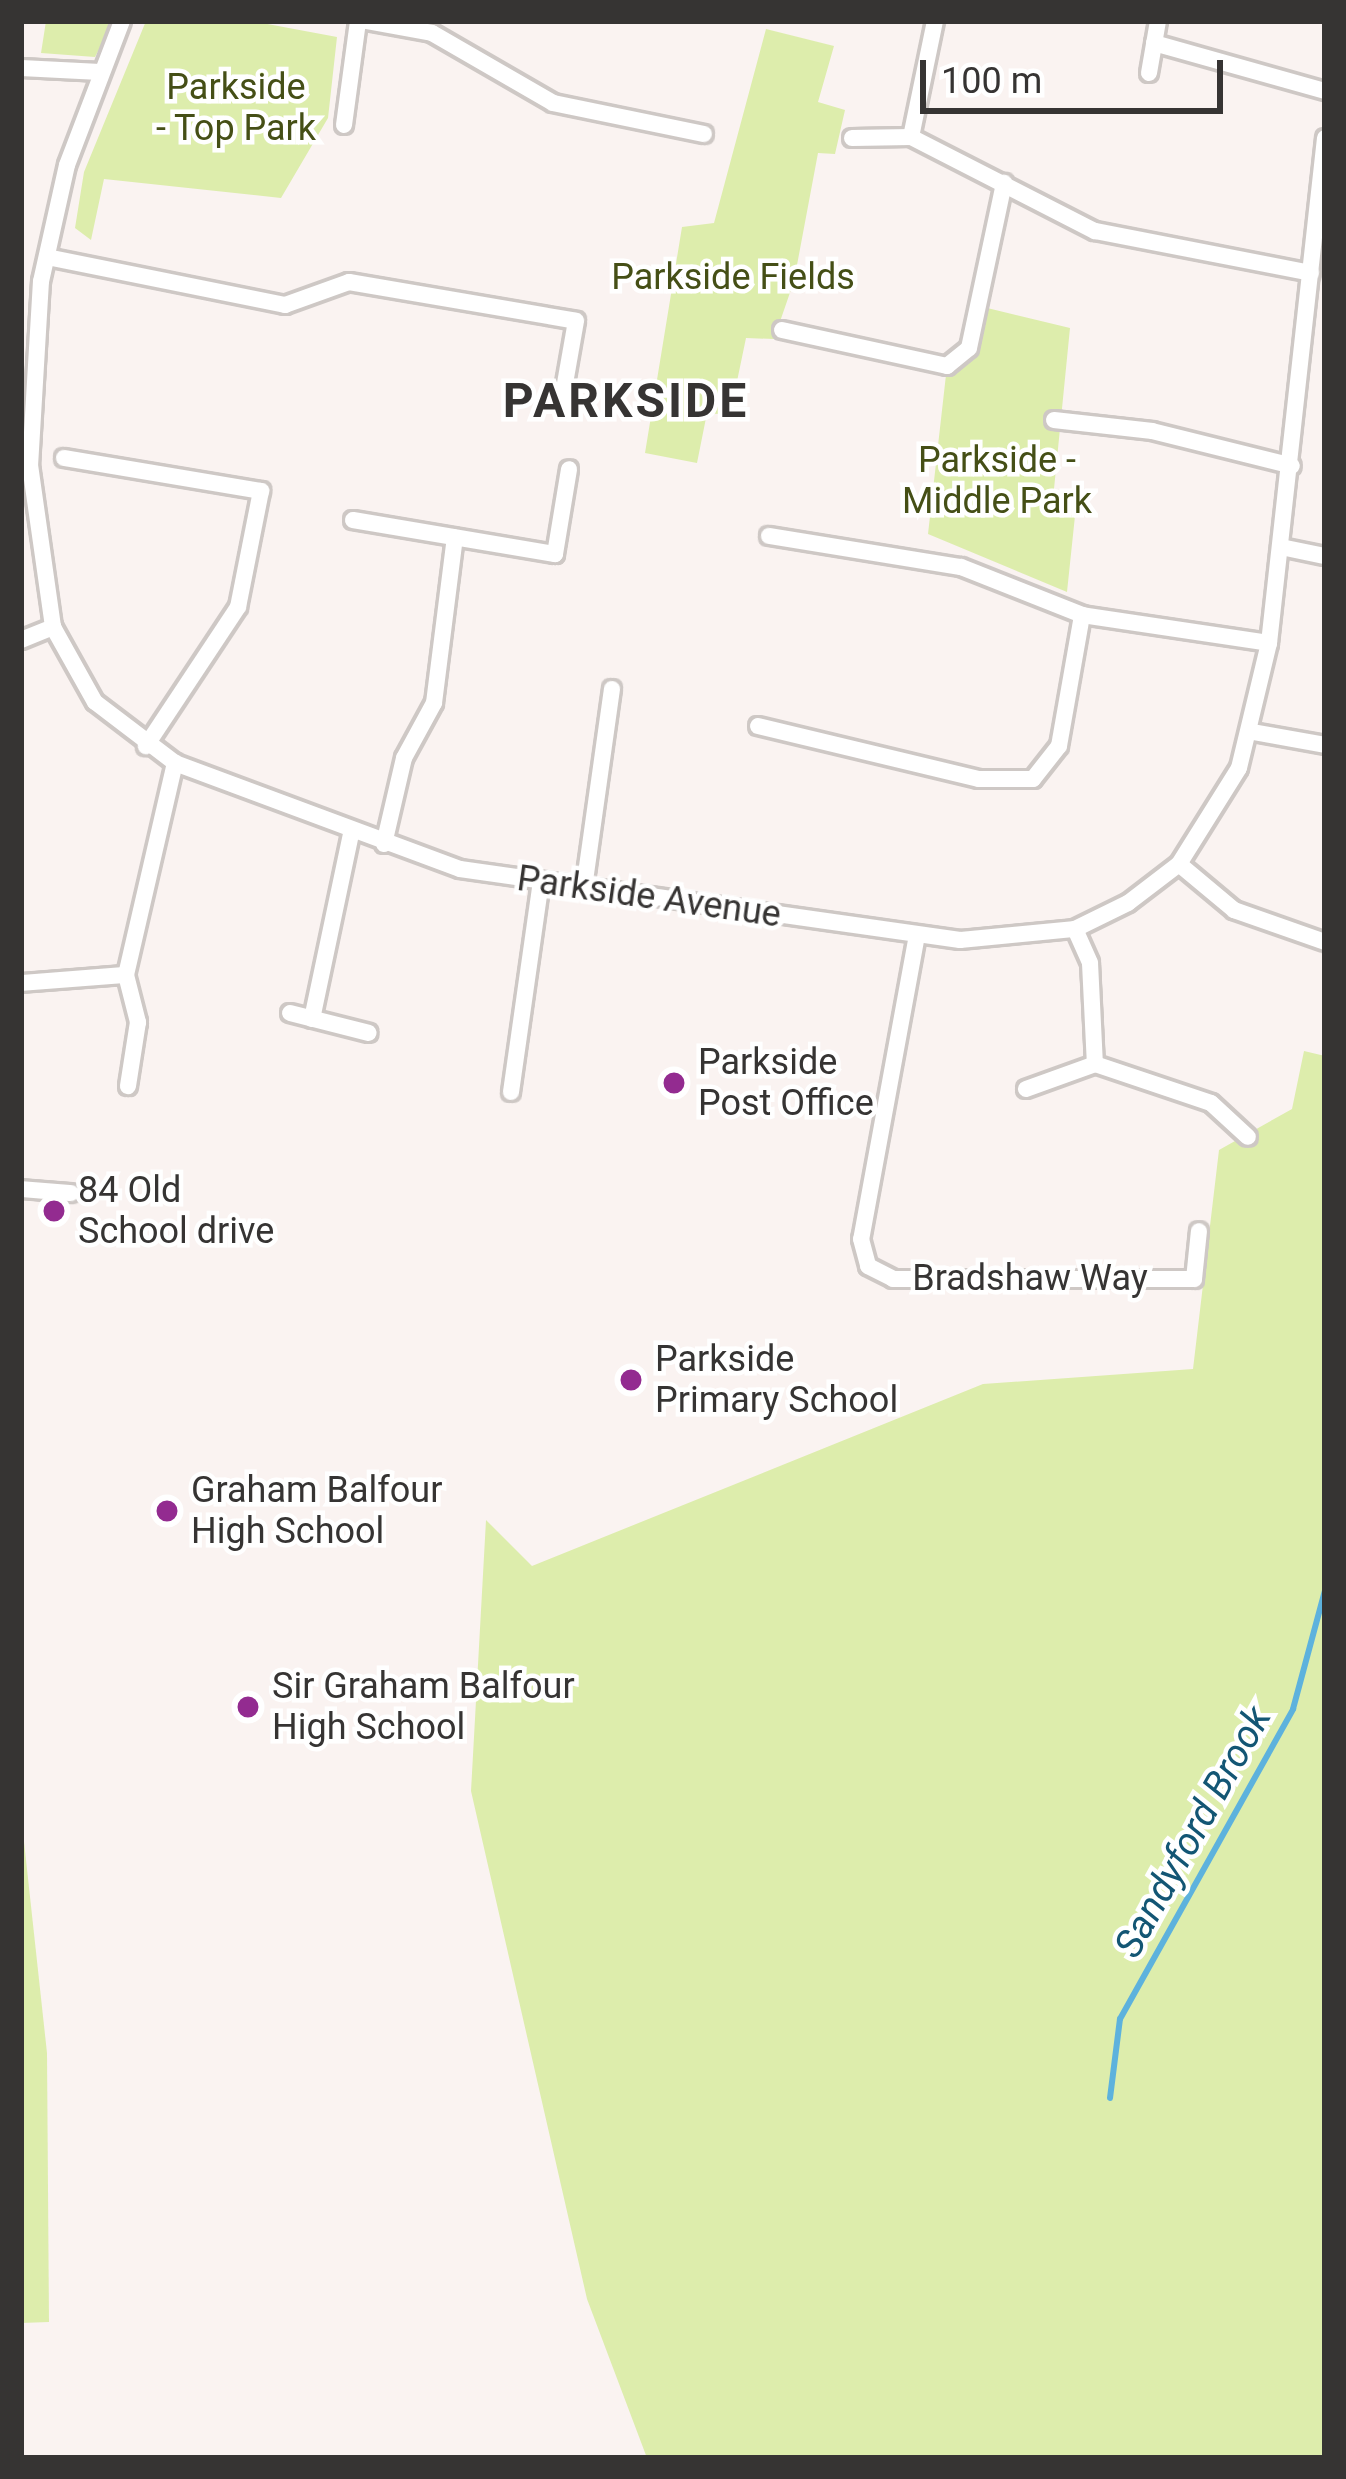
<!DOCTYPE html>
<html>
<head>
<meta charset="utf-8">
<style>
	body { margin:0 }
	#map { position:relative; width:1346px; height:2479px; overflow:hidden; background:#faf3f1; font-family:Roboto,sans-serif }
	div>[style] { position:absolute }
	.green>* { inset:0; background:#ddedac }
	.stream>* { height:6px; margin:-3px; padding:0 3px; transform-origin:3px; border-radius:3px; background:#5db2dd }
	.roads { filter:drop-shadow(3px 0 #cec8c5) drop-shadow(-3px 0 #cec8c5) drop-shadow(0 3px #cec8c5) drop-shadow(0 -3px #cec8c5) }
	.street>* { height:16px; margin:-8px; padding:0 8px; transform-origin:8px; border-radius:8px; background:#fff }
	.dots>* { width:33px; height:33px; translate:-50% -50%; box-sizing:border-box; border:6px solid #fff; border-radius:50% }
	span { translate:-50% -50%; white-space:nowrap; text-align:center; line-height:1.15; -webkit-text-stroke:9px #fff; paint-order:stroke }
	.park-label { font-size:36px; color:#454f16 }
	.street-label { font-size:36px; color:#363433 }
	.poi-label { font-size:36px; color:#363433 }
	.left { translate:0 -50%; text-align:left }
	.water-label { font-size:39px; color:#135674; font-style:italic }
	.district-label { font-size:48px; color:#363433; font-weight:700; letter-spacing:3px }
	.frame { position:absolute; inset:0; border:24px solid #363433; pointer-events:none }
	.scale { position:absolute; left:920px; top:60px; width:303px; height:54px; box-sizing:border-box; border:6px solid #363433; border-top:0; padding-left:15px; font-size:36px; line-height:42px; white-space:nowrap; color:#363433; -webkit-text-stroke:9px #fff; paint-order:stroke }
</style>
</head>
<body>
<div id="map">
	<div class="green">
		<div style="clip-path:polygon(46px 21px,114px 21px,95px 57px,41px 53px)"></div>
		<div style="clip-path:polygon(146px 21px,252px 21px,337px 37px,328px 118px,281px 198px,104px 179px,91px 240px,75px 228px,84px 172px)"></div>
		<div style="clip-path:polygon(766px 29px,834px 46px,818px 102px,845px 110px,835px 154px,818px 153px,794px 281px,774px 339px,746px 338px,730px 415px,707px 413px,697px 463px,645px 453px,682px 227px,714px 223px)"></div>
		<div style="clip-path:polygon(979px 306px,1070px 328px,1052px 509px,1075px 516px,1067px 592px,928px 534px,947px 366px,969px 348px)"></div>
		<div style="clip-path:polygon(1304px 1051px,1325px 1056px,1325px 2458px,647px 2458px,587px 2299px,471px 1791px,486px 1520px,532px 1566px,983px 1384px,1193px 1369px,1219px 1150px,1292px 1109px)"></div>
		<div style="clip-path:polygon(21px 1814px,47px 2053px,49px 2322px,21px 2323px)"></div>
	</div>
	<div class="stream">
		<div style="left:1110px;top:2098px;width:80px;rotate:-82.8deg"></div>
		<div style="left:1120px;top:2019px;width:355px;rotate:-60.8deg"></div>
		<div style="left:1293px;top:1709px;width:123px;rotate:-74.9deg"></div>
	</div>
	<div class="roads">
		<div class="street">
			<div style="left:122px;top:21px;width:154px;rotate:110.9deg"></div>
			<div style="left:67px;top:165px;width:119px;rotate:102.6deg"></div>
			<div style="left:41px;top:281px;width:184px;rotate:93.4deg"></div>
			<div style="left:30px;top:465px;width:164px;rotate:81.9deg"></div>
			<div style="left:53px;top:627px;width:86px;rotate:60.8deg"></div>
			<div style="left:95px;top:702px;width:101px;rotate:37.3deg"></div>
			<div style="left:175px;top:763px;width:304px;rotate:20.4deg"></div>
			<div style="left:460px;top:869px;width:505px;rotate:8.08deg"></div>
			<div style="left:960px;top:940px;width:116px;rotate:-5.5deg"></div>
			<div style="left:1075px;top:929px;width:59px;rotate:-26.1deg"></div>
			<div style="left:1128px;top:903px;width:64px;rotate:-37.4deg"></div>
			<div style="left:1179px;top:864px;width:113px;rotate:-58deg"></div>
			<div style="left:1239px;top:768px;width:129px;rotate:-76.5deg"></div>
			<div style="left:1269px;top:643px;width:508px;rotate:-83.67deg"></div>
			<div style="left:366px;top:21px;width:67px;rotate:10.3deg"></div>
			<div style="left:432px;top:33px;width:140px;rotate:30deg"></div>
			<div style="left:553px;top:103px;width:154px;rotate:11.6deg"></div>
			<div style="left:935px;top:21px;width:118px;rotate:101.7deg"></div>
			<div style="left:911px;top:137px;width:207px;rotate:27.1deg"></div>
			<div style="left:1095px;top:231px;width:220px;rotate:11deg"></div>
			<div style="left:1154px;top:43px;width:178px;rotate:15.7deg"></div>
			<div style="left:21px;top:68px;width:79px;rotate:2.9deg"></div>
			<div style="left:1149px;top:73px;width:53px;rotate:-80.2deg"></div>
			<div style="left:344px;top:125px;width:105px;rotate:-82.3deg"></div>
			<div style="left:852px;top:138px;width:59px;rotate:-1deg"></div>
			<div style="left:47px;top:257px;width:243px;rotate:11.4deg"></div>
			<div style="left:285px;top:305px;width:68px;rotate:-19.8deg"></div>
			<div style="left:349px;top:282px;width:230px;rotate:9.7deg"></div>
			<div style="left:576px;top:321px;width:86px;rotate:100deg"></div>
			<div style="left:782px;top:330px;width:169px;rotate:12.3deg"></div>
			<div style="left:947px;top:366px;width:28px;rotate:-39deg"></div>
			<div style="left:969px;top:348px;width:169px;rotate:-78deg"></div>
			<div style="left:1054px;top:420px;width:99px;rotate:6.4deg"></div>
			<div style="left:1152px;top:431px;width:144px;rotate:14deg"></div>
			<div style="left:64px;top:458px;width:200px;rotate:9.5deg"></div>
			<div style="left:261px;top:491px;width:118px;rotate:101.2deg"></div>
			<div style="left:238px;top:607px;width:167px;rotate:123.5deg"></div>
			<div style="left:353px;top:520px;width:205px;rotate:9.6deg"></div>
			<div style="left:555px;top:554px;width:86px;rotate:-80.6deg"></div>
			<div style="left:769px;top:536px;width:194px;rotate:9.2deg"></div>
			<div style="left:961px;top:567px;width:130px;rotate:21.6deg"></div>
			<div style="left:1082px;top:615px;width:189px;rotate:8.5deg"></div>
			<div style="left:1281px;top:547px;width:45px;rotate:11.6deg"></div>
			<div style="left:21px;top:640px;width:35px;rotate:-22deg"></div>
			<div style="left:758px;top:726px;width:227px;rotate:13.5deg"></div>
			<div style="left:979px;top:779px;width:54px"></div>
			<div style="left:1033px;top:779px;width:42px;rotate:-51.8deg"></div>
			<div style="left:1059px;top:746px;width:133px;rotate:-80deg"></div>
			<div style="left:1253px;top:732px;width:73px;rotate:10.2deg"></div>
			<div style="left:384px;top:844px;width:88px;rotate:-76.9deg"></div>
			<div style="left:404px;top:758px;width:63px;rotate:-61.4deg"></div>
			<div style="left:434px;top:703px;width:167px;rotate:-82.8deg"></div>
			<div style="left:1179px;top:864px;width:72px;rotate:39.9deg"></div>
			<div style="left:1234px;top:910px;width:96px;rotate:19.4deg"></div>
			<div style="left:584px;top:888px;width:201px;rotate:-82deg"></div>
			<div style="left:1075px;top:929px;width:37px;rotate:66deg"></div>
			<div style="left:1090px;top:963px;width:101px;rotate:87.2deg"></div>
			<div style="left:1095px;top:1064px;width:122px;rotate:18.6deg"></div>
			<div style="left:1211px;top:1103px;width:50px;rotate:42.6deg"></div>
			<div style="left:917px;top:935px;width:309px;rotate:100.4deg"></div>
			<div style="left:861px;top:1239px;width:28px;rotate:75deg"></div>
			<div style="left:868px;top:1266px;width:28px;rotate:27deg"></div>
			<div style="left:893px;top:1279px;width:301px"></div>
			<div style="left:1194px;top:1279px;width:48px;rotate:-84.1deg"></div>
			<div style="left:126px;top:975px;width:49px;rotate:75.7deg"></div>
			<div style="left:138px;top:1022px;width:65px;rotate:98.9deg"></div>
			<div style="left:21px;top:983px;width:105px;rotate:-4.4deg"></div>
			<div style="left:126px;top:975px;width:218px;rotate:-77deg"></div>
			<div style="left:290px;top:1013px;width:81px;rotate:14.2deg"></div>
			<div style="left:312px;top:1019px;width:189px;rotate:-78.1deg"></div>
			<div style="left:1026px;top:1089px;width:73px;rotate:-19.9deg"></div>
			<div style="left:511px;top:1092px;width:212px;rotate:-81.9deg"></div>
			<div style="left:21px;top:1189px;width:50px;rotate:4.6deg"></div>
		</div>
	</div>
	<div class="dots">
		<div style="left:674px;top:1083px;background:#932b90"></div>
		<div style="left:54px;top:1211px;background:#932b90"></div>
		<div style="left:631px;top:1380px;background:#932b90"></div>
		<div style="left:167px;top:1511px;background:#932b90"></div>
		<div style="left:248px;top:1707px;background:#932b90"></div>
	</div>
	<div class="park-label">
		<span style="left:236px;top:108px">Parkside<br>- Top Park</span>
		<span style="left:733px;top:278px">Parkside Fields</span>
		<span style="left:997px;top:481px">Parkside -<br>Middle Park</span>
	</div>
	<div class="street-label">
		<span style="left:649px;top:897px;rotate:8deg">Parkside Avenue</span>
		<span style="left:1030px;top:1279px">Bradshaw Way</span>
	</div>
	<div class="poi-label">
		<span class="left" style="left:698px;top:1083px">Parkside<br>Post Office</span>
		<span class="left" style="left:78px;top:1211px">84 Old<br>School drive</span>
		<span class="left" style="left:655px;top:1380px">Parkside<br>Primary School</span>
		<span class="left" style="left:191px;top:1511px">Graham Balfour<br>High School</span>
		<span class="left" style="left:272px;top:1707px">Sir Graham Balfour<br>High School</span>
	</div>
	<div class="water-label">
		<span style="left:1193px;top:1832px;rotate:-61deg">Sandyford Brook</span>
	</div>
	<div class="district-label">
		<span style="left:626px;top:401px">PARKSIDE</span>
	</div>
	<div class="frame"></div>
	<div class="scale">100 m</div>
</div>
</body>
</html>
